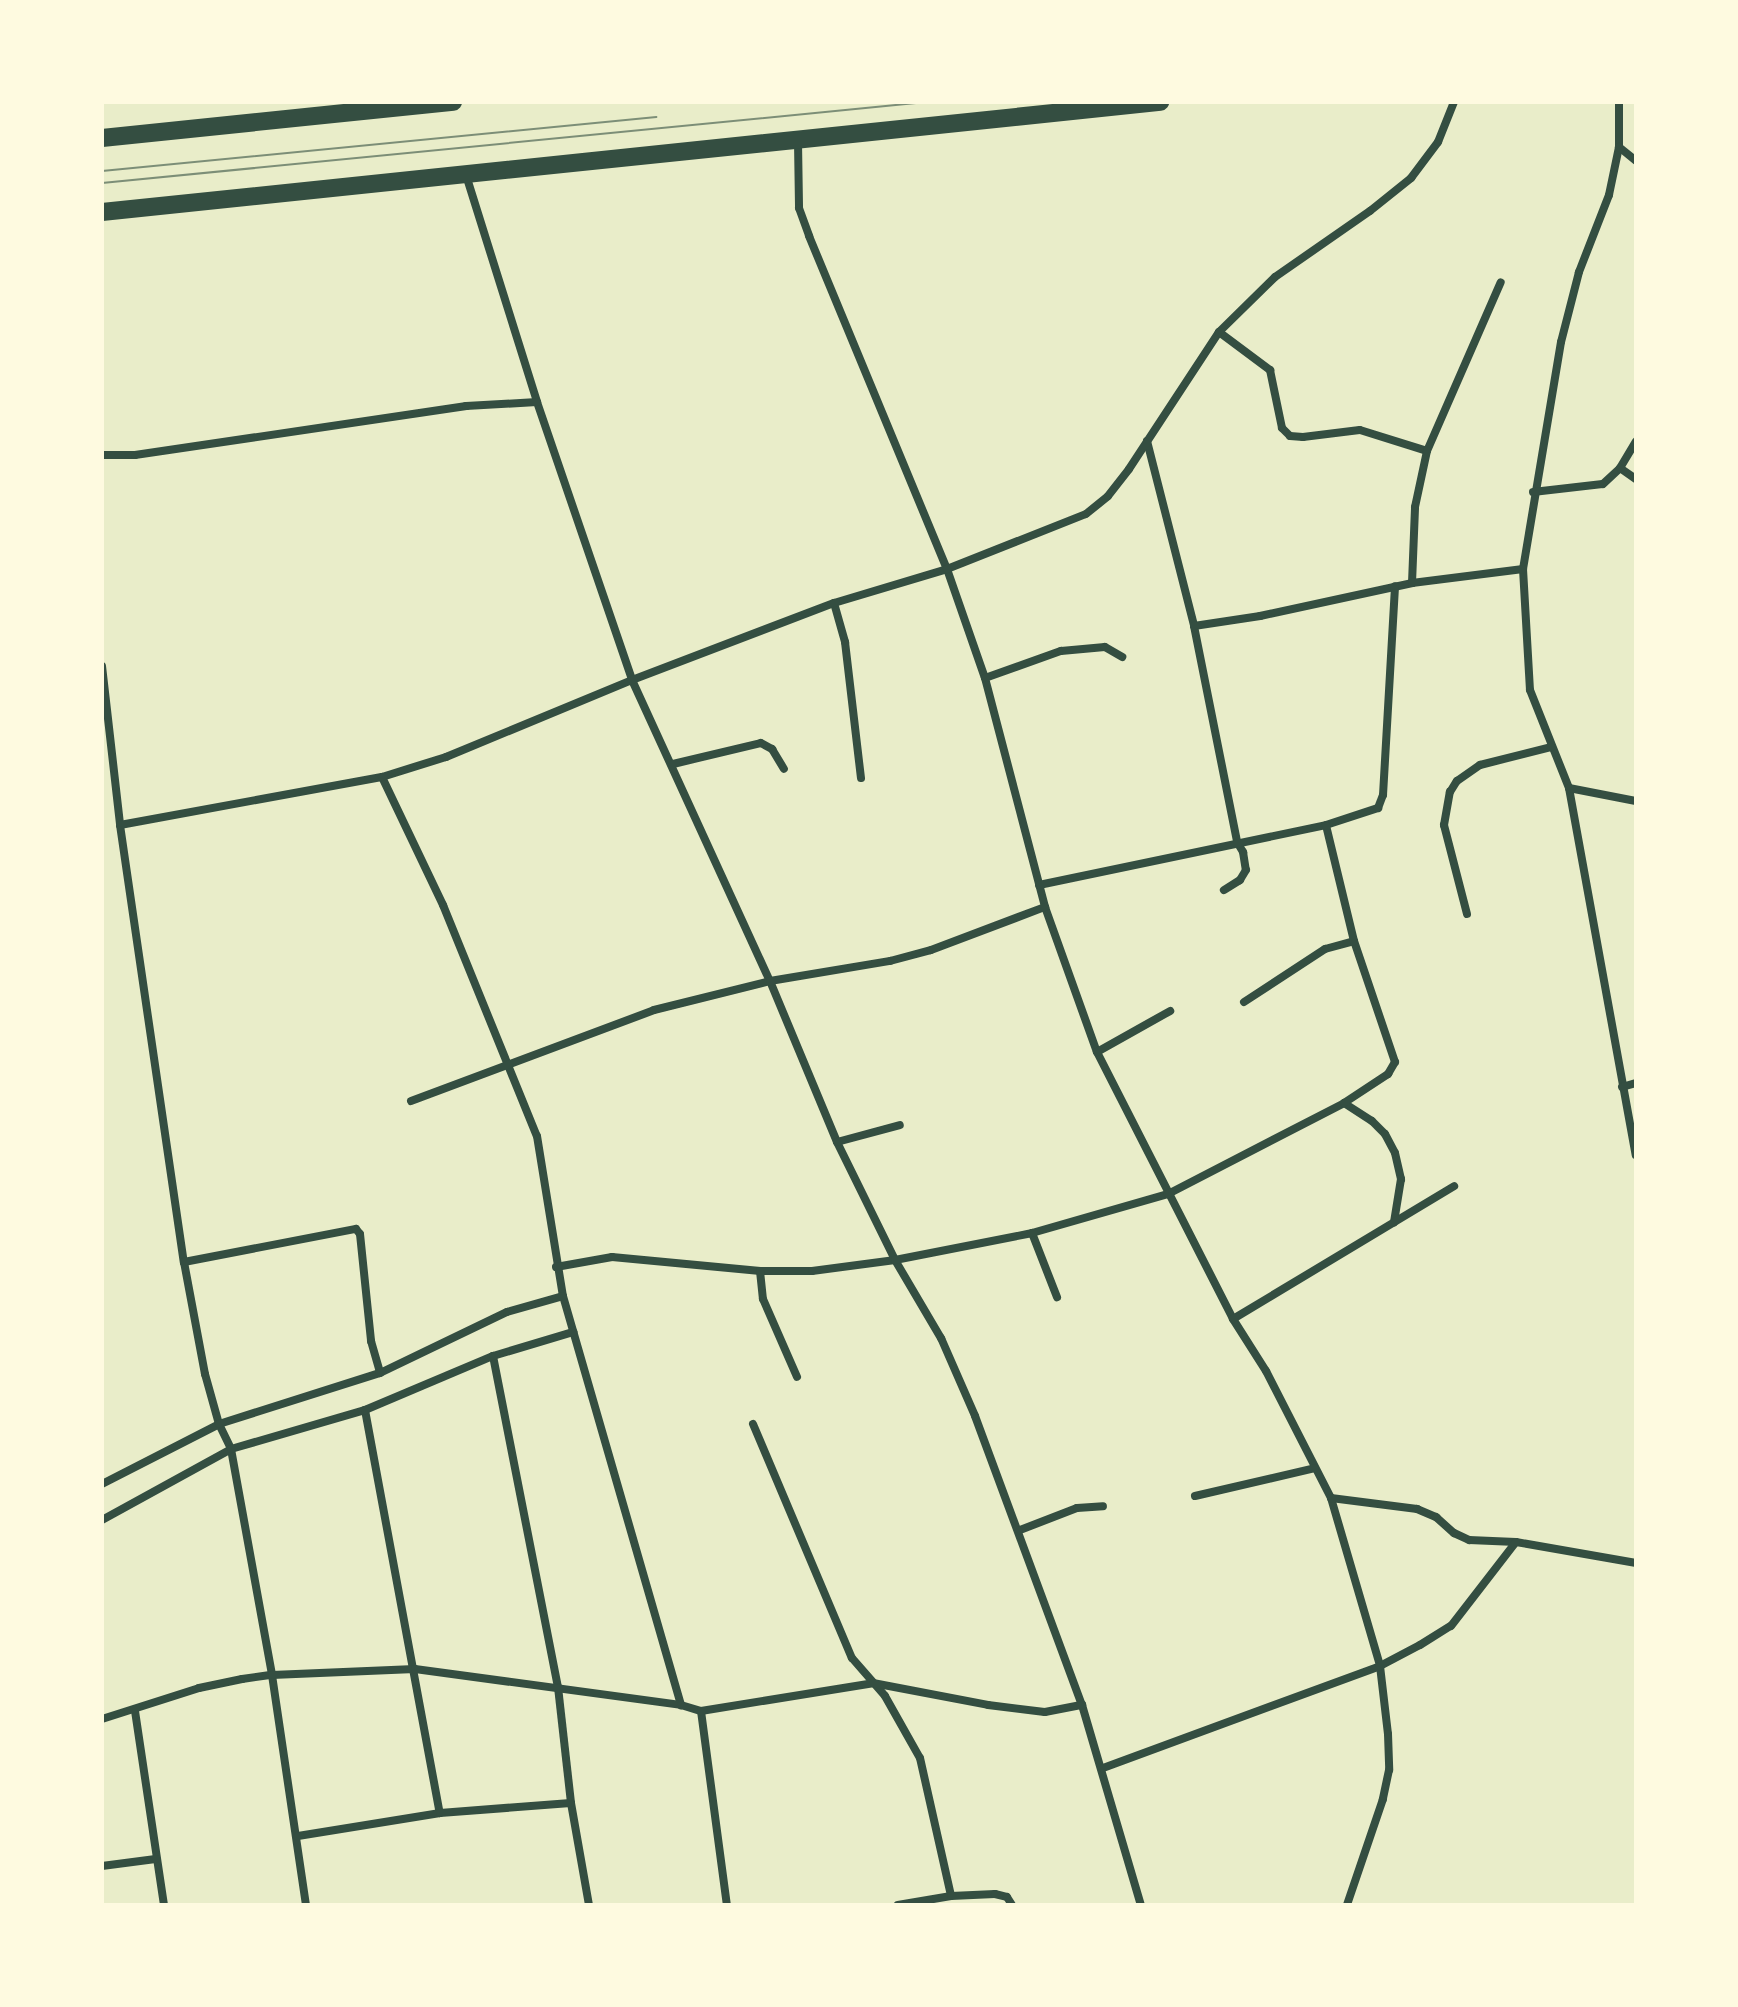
<!DOCTYPE html>
<html>
<head>
<meta charset="utf-8">
<style>
	body { margin:0 }
	#map { position:relative; width:1738px; height:2007px; overflow:hidden; background:#e9edc9; font-family:Montserrat,sans-serif }
	div>[style] { position:absolute }
	.minor>* { height:8px; margin:-4px; padding:0 4px; transform-origin:4px; border-radius:4px; background:#344e41 }
	.primary>* { height:18px; margin:-9px; padding:0 9px; transform-origin:9px; border-radius:9px; background:#344e41 }
	.tram>* { height:2px; margin:-1px; padding:0 1px; transform-origin:1px; border-radius:1px; background:#7c8e77 }
	span { translate:-50% -50%; white-space:nowrap; text-align:center; line-height:1.15; -webkit-text-stroke:6px #fefae0; paint-order:stroke }
	.frame { position:absolute; inset:0; border:104px solid #fefae0; pointer-events:none }
</style>
</head>
<body>
<div id="map">
	<div class="minor">
		<div style="left:1619px;top:102px;width:45px;rotate:90deg"></div>
		<div style="left:1619px;top:147px;width:49px;rotate:101.8deg"></div>
		<div style="left:1609px;top:195px;width:83px;rotate:111.3deg"></div>
		<div style="left:1579px;top:272px;width:72px;rotate:104.4deg"></div>
		<div style="left:1561px;top:342px;width:230px;rotate:99.5deg"></div>
		<div style="left:1523px;top:569px;width:121px;rotate:86.7deg"></div>
		<div style="left:1530px;top:690px;width:105px;rotate:68.3deg"></div>
		<div style="left:1569px;top:788px;width:373px;rotate:79.7deg"></div>
		<div style="left:798px;top:142px;width:66px;rotate:89.1deg"></div>
		<div style="left:799px;top:208px;width:30px;rotate:70deg"></div>
		<div style="left:809px;top:236px;width:360px;rotate:67.5deg"></div>
		<div style="left:947px;top:569px;width:115px;rotate:70.8deg"></div>
		<div style="left:985px;top:678px;width:237px;rotate:75.3deg"></div>
		<div style="left:1045px;top:907px;width:154px;rotate:70.3deg"></div>
		<div style="left:1097px;top:1052px;width:300px;rotate:63deg"></div>
		<div style="left:1233px;top:1319px;width:62px;rotate:57.6deg"></div>
		<div style="left:1266px;top:1371px;width:143px;rotate:62.9deg"></div>
		<div style="left:1331px;top:1498px;width:175px;rotate:73.7deg"></div>
		<div style="left:1380px;top:1666px;width:68px;rotate:83.3deg"></div>
		<div style="left:1388px;top:1734px;width:36px;rotate:88deg"></div>
		<div style="left:1389px;top:1770px;width:30px;rotate:102deg"></div>
		<div style="left:1383px;top:1799px;width:112px;rotate:108.8deg"></div>
		<div style="left:1619px;top:147px;width:22px;rotate:39deg"></div>
		<div style="left:466px;top:175px;width:238px;rotate:72.6deg"></div>
		<div style="left:537px;top:402px;width:294px;rotate:71.1deg"></div>
		<div style="left:632px;top:680px;width:331px;rotate:65.4deg"></div>
		<div style="left:770px;top:981px;width:174px;rotate:67.4deg"></div>
		<div style="left:837px;top:1142px;width:131px;rotate:63.8deg"></div>
		<div style="left:895px;top:1260px;width:91px;rotate:59.5deg"></div>
		<div style="left:941px;top:1338px;width:85px;rotate:66.4deg"></div>
		<div style="left:975px;top:1416px;width:308px;rotate:69.7deg"></div>
		<div style="left:1082px;top:1705px;width:209px;rotate:73.6deg"></div>
		<div style="left:1219px;top:332px;width:64px;rotate:36.7deg"></div>
		<div style="left:1270px;top:370px;width:59px;rotate:78.3deg"></div>
		<div style="left:1282px;top:428px;width:11px;rotate:45deg"></div>
		<div style="left:1290px;top:436px;width:13px;rotate:4deg"></div>
		<div style="left:1303px;top:437px;width:57px;rotate:-7deg"></div>
		<div style="left:1360px;top:430px;width:70px;rotate:17.4deg"></div>
		<div style="left:1147px;top:441px;width:191px;rotate:75.7deg"></div>
		<div style="left:1194px;top:626px;width:220px;rotate:78.7deg"></div>
		<div style="left:1237px;top:842px;width:12px;rotate:59deg"></div>
		<div style="left:1243px;top:852px;width:18px;rotate:81deg"></div>
		<div style="left:1246px;top:870px;width:12px;rotate:121deg"></div>
		<div style="left:1240px;top:880px;width:19px;rotate:148deg"></div>
		<div style="left:102px;top:455px;width:33px"></div>
		<div style="left:135px;top:455px;width:335px;rotate:-8.4deg"></div>
		<div style="left:466px;top:406px;width:71px;rotate:-3.2deg"></div>
		<div style="left:1620px;top:468px;width:31px;rotate:-59deg"></div>
		<div style="left:1533px;top:492px;width:70px;rotate:-6.5deg"></div>
		<div style="left:1603px;top:484px;width:23px;rotate:-43deg"></div>
		<div style="left:1620px;top:468px;width:19px;rotate:35deg"></div>
		<div style="left:1412px;top:583px;width:76px;rotate:-87.7deg"></div>
		<div style="left:1415px;top:507px;width:57px;rotate:-77.9deg"></div>
		<div style="left:1427px;top:451px;width:184px;rotate:-66.4deg"></div>
		<div style="left:834px;top:603px;width:41px;rotate:74.2deg"></div>
		<div style="left:845px;top:642px;width:137px;rotate:83.3deg"></div>
		<div style="left:1194px;top:626px;width:67px;rotate:-8.6deg"></div>
		<div style="left:1260px;top:616px;width:156px;rotate:-12.2deg"></div>
		<div style="left:1412px;top:583px;width:112px;rotate:-7.2deg"></div>
		<div style="left:102px;top:666px;width:160px;rotate:83.5deg"></div>
		<div style="left:120px;top:825px;width:442px;rotate:81.7deg"></div>
		<div style="left:184px;top:1262px;width:114px;rotate:79.4deg"></div>
		<div style="left:205px;top:1374px;width:52px;rotate:74.4deg"></div>
		<div style="left:219px;top:1424px;width:28px;rotate:64deg"></div>
		<div style="left:231px;top:1449px;width:230px;rotate:79.7deg"></div>
		<div style="left:272px;top:1675px;width:232px;rotate:81.6deg"></div>
		<div style="left:985px;top:678px;width:81px;rotate:-19.6deg"></div>
		<div style="left:1061px;top:651px;width:44px;rotate:-5.2deg"></div>
		<div style="left:1105px;top:647px;width:20px;rotate:30deg"></div>
		<div style="left:673px;top:764px;width:90px;rotate:-13.4deg"></div>
		<div style="left:761px;top:743px;width:13px;rotate:29deg"></div>
		<div style="left:772px;top:749px;width:23px;rotate:59deg"></div>
		<div style="left:382px;top:777px;width:142px;rotate:64.5deg"></div>
		<div style="left:443px;top:905px;width:249px;rotate:67.9deg"></div>
		<div style="left:537px;top:1136px;width:162px;rotate:80.8deg"></div>
		<div style="left:563px;top:1296px;width:426px;rotate:73.9deg"></div>
		<div style="left:1569px;top:788px;width:68px;rotate:11deg"></div>
		<div style="left:120px;top:825px;width:266px;rotate:-10.4deg"></div>
		<div style="left:382px;top:777px;width:67px;rotate:-17.4deg"></div>
		<div style="left:446px;top:757px;width:201px;rotate:-22.5deg"></div>
		<div style="left:632px;top:680px;width:216px;rotate:-20.9deg"></div>
		<div style="left:834px;top:603px;width:118px;rotate:-16.7deg"></div>
		<div style="left:947px;top:569px;width:149px;rotate:-21.6deg"></div>
		<div style="left:1086px;top:514px;width:28px;rotate:-39deg"></div>
		<div style="left:1108px;top:496px;width:34px;rotate:-52deg"></div>
		<div style="left:1129px;top:469px;width:164px;rotate:-56.7deg"></div>
		<div style="left:1219px;top:332px;width:78px;rotate:-44.5deg"></div>
		<div style="left:1275px;top:277px;width:116px;rotate:-34.8deg"></div>
		<div style="left:1370px;top:211px;width:53px;rotate:-38.8deg"></div>
		<div style="left:1411px;top:178px;width:45px;rotate:-53.1deg"></div>
		<div style="left:1438px;top:142px;width:43px;rotate:-68.2deg"></div>
		<div style="left:1039px;top:885px;width:293px;rotate:-11.8deg"></div>
		<div style="left:1326px;top:825px;width:55px;rotate:-18.1deg"></div>
		<div style="left:1378px;top:808px;width:14px;rotate:-69deg"></div>
		<div style="left:1383px;top:795px;width:209px;rotate:-86.7deg"></div>
		<div style="left:1467px;top:914px;width:92px;rotate:-104.5deg"></div>
		<div style="left:1444px;top:825px;width:34px;rotate:-80deg"></div>
		<div style="left:1450px;top:792px;width:13px;rotate:-58deg"></div>
		<div style="left:1457px;top:781px;width:28px;rotate:-35deg"></div>
		<div style="left:1480px;top:765px;width:73px;rotate:-14.2deg"></div>
		<div style="left:1244px;top:1002px;width:97px;rotate:-33.2deg"></div>
		<div style="left:1325px;top:949px;width:30px;rotate:-15deg"></div>
		<div style="left:1097px;top:1052px;width:84px;rotate:-29.3deg"></div>
		<div style="left:1622px;top:1087px;width:15px;rotate:-16deg"></div>
		<div style="left:411px;top:1101px;width:259px;rotate:-20.5deg"></div>
		<div style="left:654px;top:1010px;width:120px;rotate:-14deg"></div>
		<div style="left:770px;top:981px;width:122px;rotate:-9.5deg"></div>
		<div style="left:890px;top:961px;width:42px;rotate:-15deg"></div>
		<div style="left:931px;top:950px;width:122px;rotate:-20.7deg"></div>
		<div style="left:1344px;top:1103px;width:33px;rotate:33deg"></div>
		<div style="left:1372px;top:1121px;width:18px;rotate:45deg"></div>
		<div style="left:1385px;top:1134px;width:21px;rotate:62deg"></div>
		<div style="left:1395px;top:1153px;width:27px;rotate:77deg"></div>
		<div style="left:1401px;top:1179px;width:44px;rotate:99.2deg"></div>
		<div style="left:837px;top:1142px;width:65px;rotate:-15.1deg"></div>
		<div style="left:1032px;top:1233px;width:69px;rotate:68.7deg"></div>
		<div style="left:184px;top:1262px;width:175px;rotate:-10.9deg"></div>
		<div style="left:356px;top:1229px;width:6px;rotate:51deg"></div>
		<div style="left:360px;top:1234px;width:108px;rotate:84.1deg"></div>
		<div style="left:371px;top:1341px;width:33px;rotate:74deg"></div>
		<div style="left:556px;top:1267px;width:57px;rotate:-10.1deg"></div>
		<div style="left:612px;top:1257px;width:149px;rotate:5.4deg"></div>
		<div style="left:760px;top:1271px;width:52px"></div>
		<div style="left:812px;top:1271px;width:84px;rotate:-7.5deg"></div>
		<div style="left:895px;top:1260px;width:140px;rotate:-11.1deg"></div>
		<div style="left:1032px;top:1233px;width:141px;rotate:-16deg"></div>
		<div style="left:1168px;top:1194px;width:198px;rotate:-27.3deg"></div>
		<div style="left:1344px;top:1103px;width:53px;rotate:-33.4deg"></div>
		<div style="left:1388px;top:1074px;width:14px;rotate:-60deg"></div>
		<div style="left:1395px;top:1062px;width:128px;rotate:-108.7deg"></div>
		<div style="left:1354px;top:941px;width:119px;rotate:-103.6deg"></div>
		<div style="left:760px;top:1271px;width:28px;rotate:84deg"></div>
		<div style="left:763px;top:1299px;width:85px;rotate:66.4deg"></div>
		<div style="left:1233px;top:1319px;width:258px;rotate:-31deg"></div>
		<div style="left:493px;top:1356px;width:337px;rotate:78.9deg"></div>
		<div style="left:558px;top:1687px;width:117px;rotate:83.6deg"></div>
		<div style="left:571px;top:1803px;width:104px;rotate:80deg"></div>
		<div style="left:365px;top:1410px;width:410px;rotate:79.5deg"></div>
		<div style="left:753px;top:1424px;width:254px;rotate:67.1deg"></div>
		<div style="left:852px;top:1658px;width:50px;rotate:49deg"></div>
		<div style="left:885px;top:1696px;width:71px;rotate:60.6deg"></div>
		<div style="left:920px;top:1758px;width:141px;rotate:77.3deg"></div>
		<div style="left:951px;top:1896px;width:54px;rotate:170.4deg"></div>
		<div style="left:102px;top:1484px;width:131px;rotate:-27.1deg"></div>
		<div style="left:219px;top:1424px;width:169px;rotate:-17.6deg"></div>
		<div style="left:380px;top:1373px;width:141px;rotate:-25.7deg"></div>
		<div style="left:507px;top:1312px;width:58px;rotate:-15.9deg"></div>
		<div style="left:1195px;top:1496px;width:123px;rotate:-13.1deg"></div>
		<div style="left:1331px;top:1498px;width:87px;rotate:7.3deg"></div>
		<div style="left:1417px;top:1509px;width:21px;rotate:23deg"></div>
		<div style="left:1436px;top:1517px;width:24px;rotate:42deg"></div>
		<div style="left:1454px;top:1533px;width:17px;rotate:25deg"></div>
		<div style="left:1469px;top:1540px;width:47px;rotate:2.4deg"></div>
		<div style="left:1516px;top:1542px;width:122px;rotate:9.9deg"></div>
		<div style="left:102px;top:1520px;width:147px;rotate:-28.8deg"></div>
		<div style="left:231px;top:1449px;width:140px;rotate:-16.2deg"></div>
		<div style="left:365px;top:1410px;width:139px;rotate:-22.9deg"></div>
		<div style="left:493px;top:1356px;width:84px;rotate:-16.7deg"></div>
		<div style="left:1020px;top:1530px;width:61px;rotate:-21.1deg"></div>
		<div style="left:1077px;top:1508px;width:26px;rotate:-4deg"></div>
		<div style="left:135px;top:1711px;width:196px;rotate:81.5deg"></div>
		<div style="left:701px;top:1711px;width:196px;rotate:82.4deg"></div>
		<div style="left:102px;top:1719px;width:102px;rotate:-17.7deg"></div>
		<div style="left:199px;top:1688px;width:44px;rotate:-11.8deg"></div>
		<div style="left:242px;top:1679px;width:30px;rotate:-8deg"></div>
		<div style="left:272px;top:1675px;width:143px;rotate:-2.4deg"></div>
		<div style="left:415px;top:1669px;width:268px;rotate:7.7deg"></div>
		<div style="left:681px;top:1705px;width:21px;rotate:17deg"></div>
		<div style="left:701px;top:1711px;width:174px;rotate:-9.2deg"></div>
		<div style="left:873px;top:1683px;width:117px;rotate:10.8deg"></div>
		<div style="left:988px;top:1705px;width:57px;rotate:7deg"></div>
		<div style="left:1045px;top:1712px;width:38px;rotate:-11deg"></div>
		<div style="left:1103px;top:1768px;width:295px;rotate:-20.2deg"></div>
		<div style="left:1380px;top:1666px;width:45px;rotate:-27.7deg"></div>
		<div style="left:1420px;top:1645px;width:36px;rotate:-32deg"></div>
		<div style="left:1451px;top:1626px;width:106px;rotate:-52.3deg"></div>
		<div style="left:298px;top:1836px;width:144px;rotate:-9.2deg"></div>
		<div style="left:440px;top:1813px;width:131px;rotate:-4.4deg"></div>
		<div style="left:102px;top:1866px;width:54px;rotate:-7.4deg"></div>
		<div style="left:951px;top:1896px;width:44px;rotate:-2.6deg"></div>
		<div style="left:995px;top:1894px;width:12px;rotate:14deg"></div>
		<div style="left:1007px;top:1897px;width:9px;rotate:58deg"></div>
	</div>
	<div class="primary">
		<div style="left:102px;top:138px;width:353px;rotate:-5.9deg"></div>
		<div style="left:102px;top:212px;width:1064px;rotate:-5.94deg"></div>
	</div>
	<div class="tram">
		<div style="left:102px;top:171px;width:557px;rotate:-5.57deg"></div>
		<div style="left:102px;top:183px;width:828px;rotate:-5.61deg"></div>
	</div>
	<div class="frame"></div>
</div>
</body>
</html>
